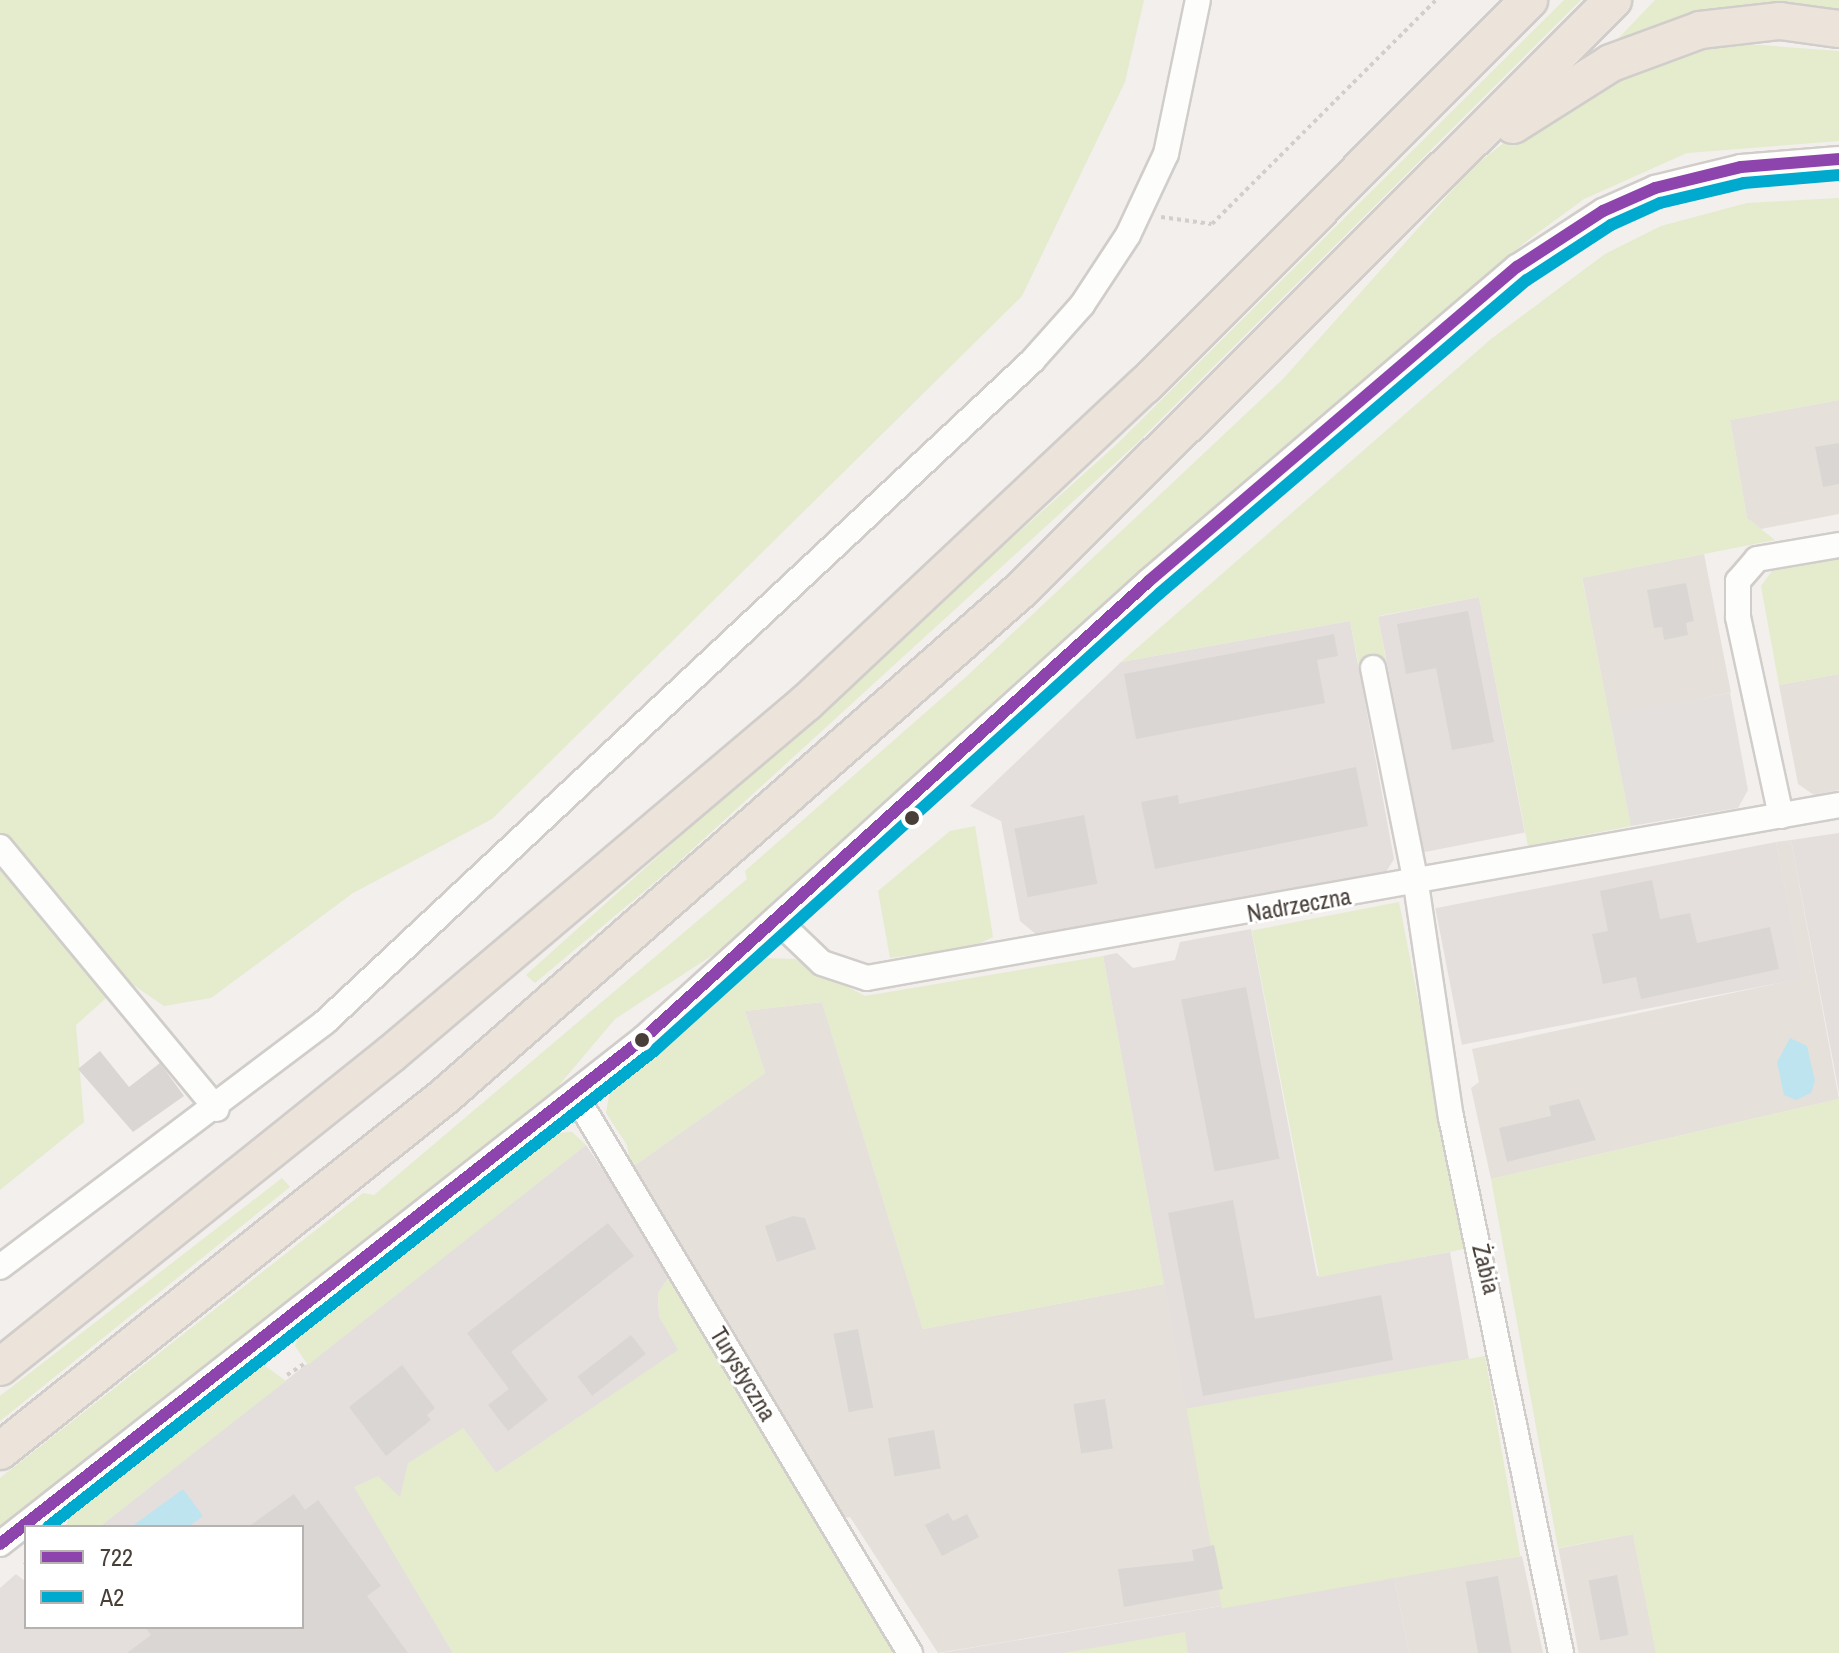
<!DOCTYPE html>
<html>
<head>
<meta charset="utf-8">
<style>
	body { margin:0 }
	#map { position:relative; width:1839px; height:1653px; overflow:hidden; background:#f2efec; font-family:"Archivo Narrow",sans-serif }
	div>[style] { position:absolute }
	.residential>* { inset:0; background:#e5e0da; transform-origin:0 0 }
	.industrial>* { inset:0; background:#e4dfdc; transform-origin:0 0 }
	.green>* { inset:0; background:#e5ebcd; transform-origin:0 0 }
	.parking>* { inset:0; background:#e4e0dd }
	.water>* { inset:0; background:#bee4ef }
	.building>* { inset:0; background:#dad6d3; transform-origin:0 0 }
	.path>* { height:4px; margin-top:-2px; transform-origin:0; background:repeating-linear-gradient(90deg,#d2cfcb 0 4px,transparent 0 8px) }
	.roads { filter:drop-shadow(2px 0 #d0cdca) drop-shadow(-2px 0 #d0cdca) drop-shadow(0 2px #d0cdca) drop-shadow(0 -2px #d0cdca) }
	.minor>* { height:24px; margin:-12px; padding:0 12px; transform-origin:12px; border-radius:12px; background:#fdfdfc }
	.highway>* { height:36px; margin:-18px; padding:0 18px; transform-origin:18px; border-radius:18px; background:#ece3da }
	.bus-1>* { height:12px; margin:-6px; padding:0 6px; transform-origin:6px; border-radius:6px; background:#8e44ad }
	.bus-2>* { height:12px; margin:-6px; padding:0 6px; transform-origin:6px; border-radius:6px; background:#00a9ce }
	.dots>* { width:22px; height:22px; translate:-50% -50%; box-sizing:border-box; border:4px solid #fff; border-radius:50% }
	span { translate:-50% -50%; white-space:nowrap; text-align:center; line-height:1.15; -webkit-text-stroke:6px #fff; paint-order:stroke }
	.street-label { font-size:24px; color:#483f38 }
	.legend { position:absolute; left:24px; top:1525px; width:280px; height:104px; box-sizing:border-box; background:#fff; border:2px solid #b6b2af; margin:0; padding:10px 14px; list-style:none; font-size:24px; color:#483f38 }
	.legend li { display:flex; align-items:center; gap:16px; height:40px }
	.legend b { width:40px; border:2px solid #b6b2af }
</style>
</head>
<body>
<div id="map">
	<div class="residential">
		<div style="clip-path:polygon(1839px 400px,1839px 514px,1761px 529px,1747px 518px,1730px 420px)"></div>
		<div style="left:1704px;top:554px;width:141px;height:124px;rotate:79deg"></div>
		<div style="clip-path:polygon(1839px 674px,1839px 790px,1814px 795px,1798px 784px,1779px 685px)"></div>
		<div style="clip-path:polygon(1791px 840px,1839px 1099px,1491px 1179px,1471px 1088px,1479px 1082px,1472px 1049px,1802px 978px,1776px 842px)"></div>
		<div style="clip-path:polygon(822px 1002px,923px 1329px,1164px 1284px,1226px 1605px,938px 1653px,850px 1517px,839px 1519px,631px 1168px,765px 1073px,745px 1011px)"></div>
		<div style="left:1633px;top:1534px;width:121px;height:76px;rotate:79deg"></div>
		<div style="clip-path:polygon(1522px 1556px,1543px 1653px,1409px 1653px,1394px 1577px)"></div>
	</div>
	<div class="industrial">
		<div style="left:1479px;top:597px;width:240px;height:103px;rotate:79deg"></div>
		<div style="clip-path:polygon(1350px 621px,1394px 859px,1386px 872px,1038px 936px,1020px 921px,1001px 821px,970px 806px,1121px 662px)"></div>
		<div style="clip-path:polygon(1839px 833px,1839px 1093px,1791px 840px)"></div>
		<div style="left:1776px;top:842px;width:139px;height:347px;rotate:79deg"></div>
		<div style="clip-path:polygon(1251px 929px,1317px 1276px,1450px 1252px,1469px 1359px,1188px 1414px,1103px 956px,1117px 953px,1133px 968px,1175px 960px,1180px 942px)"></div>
		<div style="clip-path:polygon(586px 1145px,672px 1273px,658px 1293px,659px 1316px,679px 1350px,496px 1473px,463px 1428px,400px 1498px,355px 1487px,453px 1653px,0 1653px,0 1588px,16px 1574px,26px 1582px,26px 1627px,302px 1627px,302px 1527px,99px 1527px)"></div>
		<div style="clip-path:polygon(1394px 1577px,1409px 1653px,941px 1653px)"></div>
	</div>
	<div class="green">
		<div style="clip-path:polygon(0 0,1144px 0,1125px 82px,1022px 296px,492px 819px,353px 893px,211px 998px,164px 1006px,126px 980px,76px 1025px,84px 1122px,0 1190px)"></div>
		<div style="clip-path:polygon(1564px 0,1581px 0,1136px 444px,673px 867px,535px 983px,526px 975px,1116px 445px)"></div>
		<div style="clip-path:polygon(1655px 0,1839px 0,1839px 16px,1611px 46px)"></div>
		<div style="clip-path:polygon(1719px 42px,1839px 51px,1839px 141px,1687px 153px,1584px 199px,1524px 243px,1026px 672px,737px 939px,615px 1019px,560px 1084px,562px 1093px,0 1526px,0 1478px,363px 1193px,374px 1195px,747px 879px,745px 871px,967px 676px,1283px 379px,1473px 167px,1547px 109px)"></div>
		<div style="clip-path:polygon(1839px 198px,1839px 400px,1730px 420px,1747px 518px,1775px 540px,1582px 578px,1631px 826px,1528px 846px,1479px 597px,1378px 616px,1386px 661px,1359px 666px,1350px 621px,1121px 662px,1491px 339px,1605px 254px,1661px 226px,1747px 203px)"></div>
		<div style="clip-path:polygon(1839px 558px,1839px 674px,1779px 685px,1761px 586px,1772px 571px)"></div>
		<div style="clip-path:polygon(975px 826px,993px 937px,972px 947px,890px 958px,878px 891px,950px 831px)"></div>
		<div style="left:1399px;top:902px;width:353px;height:150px;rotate:79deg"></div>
		<div style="clip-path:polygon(1103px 956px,1164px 1284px,923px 1329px,822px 1002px,745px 1011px,765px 1073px,631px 1168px,627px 1145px,606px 1113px,610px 1090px,765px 958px,795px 959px,865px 996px)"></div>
		<div style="clip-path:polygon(1839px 1099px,1839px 1653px,1656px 1653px,1633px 1534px,1558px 1548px,1491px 1179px)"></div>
		<div style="clip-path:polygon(572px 1132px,586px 1145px,308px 1365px,295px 1346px,298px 1337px,555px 1133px)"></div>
		<div style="clip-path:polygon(282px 1178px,290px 1187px,0 1421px,0 1396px)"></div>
		<div style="clip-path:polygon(672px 1273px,781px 1465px,897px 1653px,453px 1653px,354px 1487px,378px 1476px,400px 1497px,408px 1463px,463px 1428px,496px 1473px,678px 1350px,659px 1316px,658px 1293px)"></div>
		<div style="left:1485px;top:1356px;width:203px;height:303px;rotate:80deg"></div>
		<div style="clip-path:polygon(261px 1363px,286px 1381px,99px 1527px,66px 1527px,70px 1511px)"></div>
		<div style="clip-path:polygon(1185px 1632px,1188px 1653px,1063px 1653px)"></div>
	</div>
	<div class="parking">
		<div style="clip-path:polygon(1730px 693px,1748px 790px,1738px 808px,1631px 826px,1609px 714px)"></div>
	</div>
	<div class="water">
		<div style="clip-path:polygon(1790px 1038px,1807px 1046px,1815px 1081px,1811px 1093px,1796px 1100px,1784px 1095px,1777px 1062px)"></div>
		<div style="clip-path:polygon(183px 1489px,203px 1516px,188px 1527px,131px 1527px)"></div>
	</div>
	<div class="building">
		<div style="clip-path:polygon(1839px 443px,1839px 484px,1823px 487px,1815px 447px)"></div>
		<div style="clip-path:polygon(1686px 583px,1694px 621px,1686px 623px,1688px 635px,1664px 640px,1662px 627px,1654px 628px,1647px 590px)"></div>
		<div style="clip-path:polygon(1468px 611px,1494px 742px,1452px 750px,1436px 668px,1406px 674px,1397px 624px)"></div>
		<div style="clip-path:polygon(1334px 634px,1338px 656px,1317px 660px,1325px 703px,1136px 739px,1124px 674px)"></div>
		<div style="clip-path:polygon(1356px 767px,1368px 826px,1155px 869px,1141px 802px,1178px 795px,1179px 804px)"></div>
		<div style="left:1084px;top:815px;width:70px;height:71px;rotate:79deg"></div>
		<div style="clip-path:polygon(1652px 880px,1660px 919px,1690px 913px,1697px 943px,1770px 927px,1779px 969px,1641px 999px,1636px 977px,1603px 984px,1592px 934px,1608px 931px,1600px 891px)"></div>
		<div style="left:1246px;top:987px;width:175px;height:66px;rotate:79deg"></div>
		<div style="clip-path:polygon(100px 1051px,129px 1087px,160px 1063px,184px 1096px,133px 1132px,78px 1069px)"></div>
		<div style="clip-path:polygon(1579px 1099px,1596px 1140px,1507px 1162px,1499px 1128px,1551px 1116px,1549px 1106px)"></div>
		<div style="clip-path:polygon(1233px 1200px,1255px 1319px,1381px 1295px,1393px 1360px,1203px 1396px,1168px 1213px)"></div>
		<div style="clip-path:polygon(793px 1216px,805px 1218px,816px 1249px,777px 1262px,765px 1226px)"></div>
		<div style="clip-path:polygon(608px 1223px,634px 1256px,511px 1352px,548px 1400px,508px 1431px,488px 1405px,509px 1389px,467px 1333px)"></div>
		<div style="left:858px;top:1329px;width:80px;height:25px;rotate:79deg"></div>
		<div style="left:631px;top:1335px;width:24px;height:68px;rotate:52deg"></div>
		<div style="clip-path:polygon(402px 1365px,435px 1408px,427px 1415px,431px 1420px,386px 1456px,349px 1407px)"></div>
		<div style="left:1105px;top:1399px;width:50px;height:32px;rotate:81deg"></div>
		<div style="left:934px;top:1430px;width:39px;height:47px;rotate:80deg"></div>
		<div style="clip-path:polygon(294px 1494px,305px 1510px,318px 1500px,381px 1586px,367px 1596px,408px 1653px,127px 1653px,151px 1635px,145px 1627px,302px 1627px,302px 1527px,248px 1527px)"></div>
		<div style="clip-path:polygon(948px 1513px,953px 1521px,967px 1514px,979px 1537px,942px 1556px,925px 1525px)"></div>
		<div style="clip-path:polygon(1214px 1545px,1223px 1589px,1124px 1607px,1118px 1569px,1194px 1561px,1192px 1550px)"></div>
		<div style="left:1617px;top:1575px;width:61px;height:29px;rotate:79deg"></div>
		<div style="left:1498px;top:1576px;width:78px;height:33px;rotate:80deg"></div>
	</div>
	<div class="path">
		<div style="left:1161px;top:217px;width:51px;rotate:7.8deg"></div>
		<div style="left:1212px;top:224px;width:317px;rotate:-45deg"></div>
		<div style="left:287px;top:1375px;width:20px;rotate:-33deg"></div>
		<div style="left:24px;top:1565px;width:2px;rotate:-27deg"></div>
	</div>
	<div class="roads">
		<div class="minor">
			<div style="left:1373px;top:668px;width:220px;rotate:78.7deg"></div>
			<div style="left:1416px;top:884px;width:236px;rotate:81.5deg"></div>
			<div style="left:1451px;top:1117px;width:547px;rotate:78.4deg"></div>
			<div style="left:1781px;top:816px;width:204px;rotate:-102.2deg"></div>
			<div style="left:1738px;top:617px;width:36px;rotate:-90deg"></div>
			<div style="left:1738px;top:581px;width:29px;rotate:-49deg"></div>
			<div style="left:1757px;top:559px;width:83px;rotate:-9.7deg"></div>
			<div style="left:0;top:847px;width:340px;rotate:50.4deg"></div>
			<div style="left:777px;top:920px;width:62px;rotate:43.7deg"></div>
			<div style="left:822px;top:963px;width:47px;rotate:18.4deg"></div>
			<div style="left:867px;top:978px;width:987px;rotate:-10.09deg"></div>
			<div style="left:575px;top:1095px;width:651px;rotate:59.02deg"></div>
			<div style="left:0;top:1267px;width:407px;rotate:-37deg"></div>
			<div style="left:325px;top:1022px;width:968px;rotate:-43.07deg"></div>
			<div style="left:1032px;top:361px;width:75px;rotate:-48.2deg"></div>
			<div style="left:1082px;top:305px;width:84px;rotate:-56.7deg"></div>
			<div style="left:1128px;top:235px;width:89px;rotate:-64.9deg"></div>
			<div style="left:1166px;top:154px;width:157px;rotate:-78.3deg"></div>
			<div style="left:0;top:1544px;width:819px;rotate:-38.16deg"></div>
			<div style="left:644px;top:1038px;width:681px;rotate:-42.14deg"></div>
			<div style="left:1149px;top:581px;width:484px;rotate:-40.5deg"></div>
			<div style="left:1517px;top:267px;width:103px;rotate:-33.1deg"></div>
			<div style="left:1603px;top:211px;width:57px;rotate:-23.9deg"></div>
			<div style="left:1655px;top:188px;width:89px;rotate:-13.7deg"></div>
			<div style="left:1741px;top:167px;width:98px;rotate:-4.7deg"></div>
		</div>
		<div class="highway">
			<div style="left:1513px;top:125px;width:116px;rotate:-32.3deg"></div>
			<div style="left:1611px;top:63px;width:95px;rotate:-20.3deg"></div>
			<div style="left:1700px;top:30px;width:81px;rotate:-6.4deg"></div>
			<div style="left:1780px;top:21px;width:60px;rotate:7.7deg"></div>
			<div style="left:0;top:1367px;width:501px;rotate:-38.68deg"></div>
			<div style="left:391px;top:1054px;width:545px;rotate:-40.24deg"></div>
			<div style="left:807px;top:702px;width:463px;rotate:-43.2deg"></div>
			<div style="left:1145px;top:385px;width:544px;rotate:-45.07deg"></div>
			<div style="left:0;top:1451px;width:569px;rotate:-38.58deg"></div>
			<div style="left:445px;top:1096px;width:767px;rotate:-41.3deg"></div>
			<div style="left:1021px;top:590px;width:836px;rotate:-44.9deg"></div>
		</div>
	</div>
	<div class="bus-1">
		<div style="left:0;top:1544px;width:819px;rotate:-38.16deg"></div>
		<div style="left:644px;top:1038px;width:681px;rotate:-42.14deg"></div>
		<div style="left:1149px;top:581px;width:484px;rotate:-40.5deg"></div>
		<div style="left:1517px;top:267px;width:103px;rotate:-33.1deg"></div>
		<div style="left:1603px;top:211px;width:57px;rotate:-23.9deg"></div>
		<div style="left:1655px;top:188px;width:89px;rotate:-13.7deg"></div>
		<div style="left:1741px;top:167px;width:98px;rotate:-4.7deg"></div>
	</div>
	<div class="bus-2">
		<div style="left:48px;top:1527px;width:771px;rotate:-38.15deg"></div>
		<div style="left:654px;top:1051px;width:682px;rotate:-42.15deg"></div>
		<div style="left:1160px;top:593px;width:482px;rotate:-40.5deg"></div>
		<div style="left:1527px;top:280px;width:100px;rotate:-33.2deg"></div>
		<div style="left:1611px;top:225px;width:54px;rotate:-24.2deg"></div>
		<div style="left:1660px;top:203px;width:86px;rotate:-13.4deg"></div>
		<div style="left:1744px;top:183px;width:95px;rotate:-4.8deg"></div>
	</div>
	<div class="dots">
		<div style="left:912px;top:818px;background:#483f38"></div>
		<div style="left:642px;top:1040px;background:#483f38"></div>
	</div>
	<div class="street-label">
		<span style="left:1299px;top:905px;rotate:-10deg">Nadrzeczna</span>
		<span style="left:1486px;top:1269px;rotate:76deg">Żabia</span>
		<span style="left:743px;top:1374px;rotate:59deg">Turystyczna</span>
	</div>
	<ul class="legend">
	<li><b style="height:10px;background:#8e44ad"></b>722</li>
	<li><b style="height:10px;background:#00a9ce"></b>A2</li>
	</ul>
</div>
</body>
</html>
